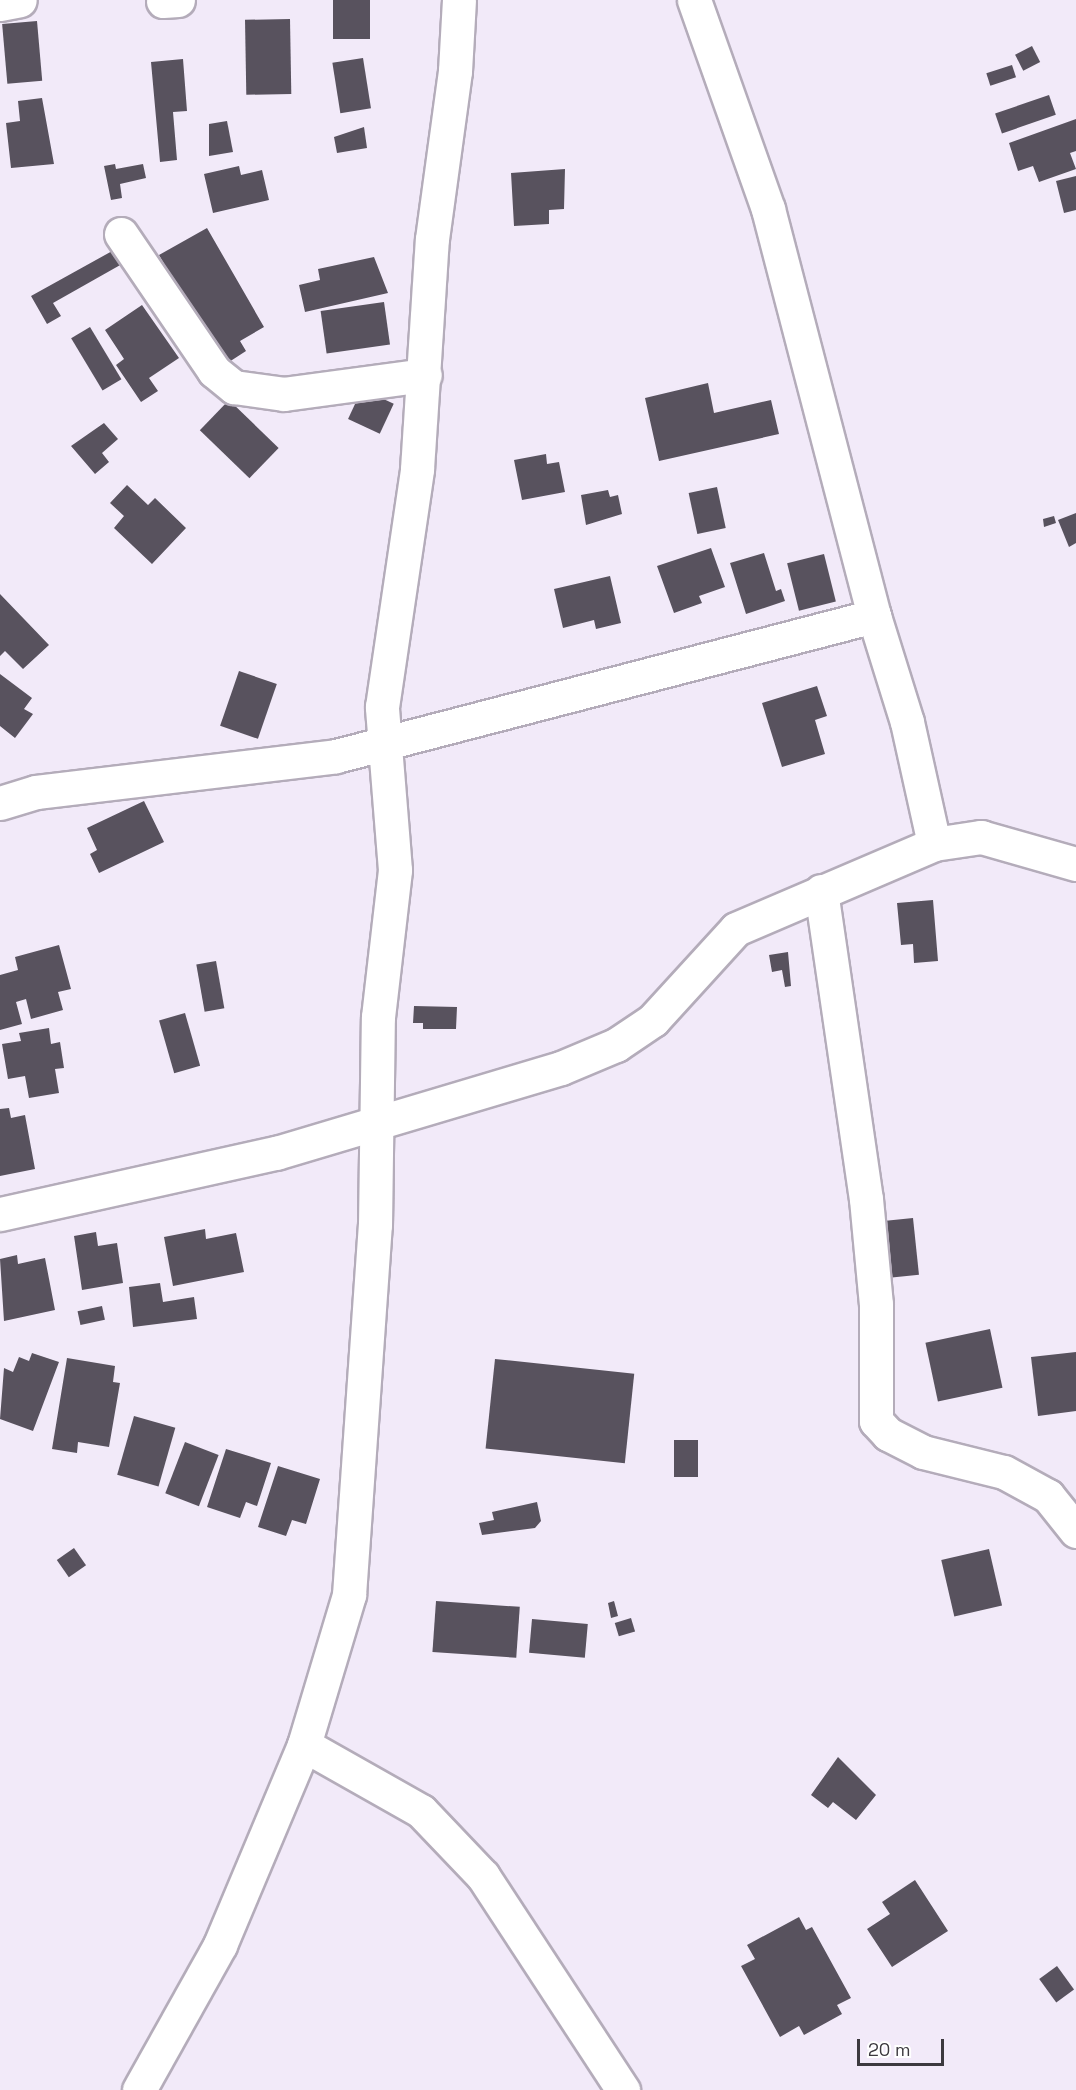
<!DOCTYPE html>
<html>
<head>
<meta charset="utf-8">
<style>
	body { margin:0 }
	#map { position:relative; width:1076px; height:2090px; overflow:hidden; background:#f2eaf9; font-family:"Space Grotesk",sans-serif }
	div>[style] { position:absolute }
	.building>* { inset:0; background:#58525e; transform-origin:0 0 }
	.roads { filter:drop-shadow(2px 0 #b4acba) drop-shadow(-2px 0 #b4acba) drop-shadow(0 2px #b4acba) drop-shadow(0 -2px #b4acba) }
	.minor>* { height:33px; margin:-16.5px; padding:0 16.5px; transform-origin:16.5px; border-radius:16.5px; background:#fff }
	span { translate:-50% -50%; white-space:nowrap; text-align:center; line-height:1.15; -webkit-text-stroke:6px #fff; paint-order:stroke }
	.scale { position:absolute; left:857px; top:2039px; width:87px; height:27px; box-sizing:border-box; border:3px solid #3c393f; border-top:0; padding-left:8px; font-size:18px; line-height:21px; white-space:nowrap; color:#3c393f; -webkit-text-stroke:4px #fff; paint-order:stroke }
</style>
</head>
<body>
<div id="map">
	<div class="building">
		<div style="left:333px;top:0;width:37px;height:39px"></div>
		<div style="left:290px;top:19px;width:75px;height:45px;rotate:89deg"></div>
		<div style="left:37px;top:21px;width:60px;height:35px;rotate:85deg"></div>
		<div style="left:1032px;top:46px;width:18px;height:19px;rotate:63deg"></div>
		<div style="left:363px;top:58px;width:51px;height:31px;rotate:81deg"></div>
		<div style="clip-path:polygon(183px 59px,187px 111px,173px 112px,177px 160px,160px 162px,151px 62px)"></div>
		<div style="left:1012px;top:65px;width:13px;height:27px;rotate:72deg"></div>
		<div style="left:1049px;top:95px;width:21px;height:57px;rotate:71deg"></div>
		<div style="clip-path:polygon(42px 98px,54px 164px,11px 168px,6px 123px,20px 121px,18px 101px)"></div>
		<div style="clip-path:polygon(1076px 119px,1076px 151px,1070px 153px,1076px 169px,1039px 182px,1033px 166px,1018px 171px,1009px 143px)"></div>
		<div style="clip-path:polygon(227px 121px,233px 152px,209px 156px,209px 124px)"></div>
		<div style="clip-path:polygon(364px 127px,367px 148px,337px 153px,334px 137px)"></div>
		<div style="clip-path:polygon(115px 164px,116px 169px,143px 164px,146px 178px,120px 184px,122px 198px,111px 200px,104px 166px)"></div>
		<div style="clip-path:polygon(239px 166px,241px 175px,262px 170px,269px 200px,213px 213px,204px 174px)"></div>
		<div style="clip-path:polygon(565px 169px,564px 209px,549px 210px,549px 224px,514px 226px,511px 173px)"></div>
		<div style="clip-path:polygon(1076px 176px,1076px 210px,1064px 213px,1056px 181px)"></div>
		<div style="clip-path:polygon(207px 228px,264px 327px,240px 341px,246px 351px,229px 362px,223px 351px,216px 355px,159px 255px)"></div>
		<div style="clip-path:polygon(114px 250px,122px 264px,53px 303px,61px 316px,47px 324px,31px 296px)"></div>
		<div style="clip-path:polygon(374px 257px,388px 293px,305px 312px,299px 285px,320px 280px,318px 269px)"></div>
		<div style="left:384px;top:302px;width:43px;height:64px;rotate:82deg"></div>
		<div style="clip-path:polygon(142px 305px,179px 358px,149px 378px,158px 391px,141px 402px,116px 365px,124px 359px,105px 330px)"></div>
		<div style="left:90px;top:327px;width:61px;height:22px;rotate:59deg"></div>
		<div style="clip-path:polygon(708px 383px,714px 413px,771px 400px,779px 434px,659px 461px,645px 398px)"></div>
		<div style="left:362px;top:389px;width:35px;height:33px;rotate:25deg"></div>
		<div style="left:229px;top:400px;width:69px;height:42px;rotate:44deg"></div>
		<div style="clip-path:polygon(104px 423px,118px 439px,102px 453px,109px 462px,95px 474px,71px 446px)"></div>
		<div style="clip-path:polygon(546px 454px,547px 464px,559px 462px,565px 492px,522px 500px,514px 460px)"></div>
		<div style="clip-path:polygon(127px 485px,148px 505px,155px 498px,186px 528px,152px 564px,114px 528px,124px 516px,110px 503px)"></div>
		<div style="left:717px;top:487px;width:42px;height:29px;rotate:78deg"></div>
		<div style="clip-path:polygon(608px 490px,610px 497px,618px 495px,622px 514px,586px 525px,581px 495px)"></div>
		<div style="clip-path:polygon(1076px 513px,1076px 543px,1069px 547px,1058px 520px)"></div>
		<div style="clip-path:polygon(1054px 516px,1056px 523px,1044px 527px,1043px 519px)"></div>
		<div style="clip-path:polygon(711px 548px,725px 587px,699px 596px,702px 603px,674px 613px,657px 566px)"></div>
		<div style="clip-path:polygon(764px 553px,776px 591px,781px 589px,785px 601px,746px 614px,730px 563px)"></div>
		<div style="left:824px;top:554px;width:49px;height:38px;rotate:76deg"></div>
		<div style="clip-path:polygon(610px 576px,621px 623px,596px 629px,594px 620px,563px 628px,554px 589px)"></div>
		<div style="clip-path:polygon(0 594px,49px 645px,23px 669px,5px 651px,0 656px)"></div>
		<div style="left:239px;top:671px;width:40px;height:58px;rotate:19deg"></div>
		<div style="clip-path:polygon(0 674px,32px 698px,24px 709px,33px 714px,15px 738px,0 726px)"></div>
		<div style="clip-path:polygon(817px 686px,827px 716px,815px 720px,825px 754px,782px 767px,762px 703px)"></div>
		<div style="clip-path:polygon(144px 801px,164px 842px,99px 873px,90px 854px,97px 850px,87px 828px)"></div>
		<div style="clip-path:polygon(933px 900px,938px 961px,914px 963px,913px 944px,901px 945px,897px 903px)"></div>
		<div style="clip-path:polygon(59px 945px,71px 989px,58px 992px,63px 1010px,31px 1019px,26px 999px,16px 1002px,22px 1024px,0 1030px,0 975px,18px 970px,15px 957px)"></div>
		<div style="clip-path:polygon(788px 952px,791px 986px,785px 987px,782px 970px,772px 972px,769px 955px)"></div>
		<div style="left:216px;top:961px;width:48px;height:20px;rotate:80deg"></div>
		<div style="clip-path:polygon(414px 1006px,457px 1007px,456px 1029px,423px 1029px,423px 1023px,413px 1023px)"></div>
		<div style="left:185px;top:1013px;width:55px;height:27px;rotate:74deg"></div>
		<div style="clip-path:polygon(49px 1028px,51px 1044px,60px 1042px,64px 1068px,55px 1069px,59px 1093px,29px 1098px,25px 1076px,8px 1079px,2px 1044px,21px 1041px,19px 1033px)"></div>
		<div style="clip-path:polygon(9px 1108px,11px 1118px,25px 1115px,35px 1169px,0 1176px,0 1109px)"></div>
		<div style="left:913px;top:1218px;width:57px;height:37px;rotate:84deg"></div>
		<div style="clip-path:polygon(205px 1229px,206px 1239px,236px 1233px,244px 1272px,173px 1286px,164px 1237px)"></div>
		<div style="clip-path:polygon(96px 1232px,98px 1246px,117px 1243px,123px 1283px,82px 1290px,74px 1236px)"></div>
		<div style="clip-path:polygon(17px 1255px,18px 1264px,45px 1258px,55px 1310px,4px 1321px,0 1259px)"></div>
		<div style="clip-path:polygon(160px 1283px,163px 1302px,194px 1297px,197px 1319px,133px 1327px,129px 1287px)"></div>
		<div style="left:102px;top:1306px;width:14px;height:25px;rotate:78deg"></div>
		<div style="left:990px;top:1329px;width:60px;height:66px;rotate:78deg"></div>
		<div style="clip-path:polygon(1076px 1352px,1076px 1411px,1038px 1416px,1031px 1357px)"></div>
		<div style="clip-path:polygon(32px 1353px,59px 1362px,33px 1431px,0 1419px,4px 1368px,13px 1372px,19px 1357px,29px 1361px)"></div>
		<div style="clip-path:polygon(67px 1358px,115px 1366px,113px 1382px,120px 1383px,109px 1447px,78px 1442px,77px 1453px,52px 1449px)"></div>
		<div style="left:495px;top:1359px;width:140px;height:90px;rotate:6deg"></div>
		<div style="left:134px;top:1416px;width:43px;height:61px;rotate:16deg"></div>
		<div style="left:674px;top:1440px;width:24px;height:37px"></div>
		<div style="left:185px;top:1442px;width:36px;height:55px;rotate:21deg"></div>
		<div style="clip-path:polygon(226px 1449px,271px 1463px,257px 1506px,246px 1502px,240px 1518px,207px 1507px)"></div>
		<div style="clip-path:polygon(278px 1466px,320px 1479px,306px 1524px,292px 1520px,286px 1536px,258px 1527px)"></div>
		<div style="clip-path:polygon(537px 1502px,541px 1521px,535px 1528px,482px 1535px,479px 1523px,494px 1520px,492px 1512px)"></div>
		<div style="left:74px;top:1548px;width:21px;height:21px;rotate:55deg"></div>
		<div style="left:989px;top:1549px;width:58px;height:49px;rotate:77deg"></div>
		<div style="left:436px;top:1601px;width:84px;height:51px;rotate:4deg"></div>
		<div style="clip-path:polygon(614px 1601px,618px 1616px,611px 1618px,608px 1603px)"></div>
		<div style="left:631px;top:1618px;width:14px;height:17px;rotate:73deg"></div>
		<div style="left:532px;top:1619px;width:56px;height:34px;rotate:5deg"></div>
		<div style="clip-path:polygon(838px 1757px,876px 1795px,856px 1820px,833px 1802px,828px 1808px,811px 1795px)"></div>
		<div style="clip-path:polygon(915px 1880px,948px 1931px,892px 1967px,867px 1929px,890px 1914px,882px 1902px)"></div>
		<div style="clip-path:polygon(799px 1917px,806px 1930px,812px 1927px,851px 1998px,837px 2005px,842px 2014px,804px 2035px,799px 2026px,780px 2037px,741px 1966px,755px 1959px,747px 1945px)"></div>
		<div style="left:1057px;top:1966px;width:29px;height:22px;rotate:54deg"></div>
	</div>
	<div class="roads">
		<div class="minor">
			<div style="left:694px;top:0;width:222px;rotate:70.5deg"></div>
			<div style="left:768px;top:209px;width:421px;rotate:75.4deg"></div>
			<div style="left:874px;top:616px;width:111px;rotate:72.7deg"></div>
			<div style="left:907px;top:722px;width:125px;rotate:77.5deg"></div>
			<div style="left:163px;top:1px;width:15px;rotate:-4deg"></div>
			<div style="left:0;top:4px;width:20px;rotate:-11deg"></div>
			<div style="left:121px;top:234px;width:166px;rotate:55.8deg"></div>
			<div style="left:214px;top:371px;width:26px;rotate:39deg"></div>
			<div style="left:234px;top:387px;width:50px;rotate:8deg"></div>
			<div style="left:284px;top:394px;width:142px;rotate:-7.7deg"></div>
			<div style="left:0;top:803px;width:38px;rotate:-17deg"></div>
			<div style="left:36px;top:792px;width:302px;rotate:-6.8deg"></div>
			<div style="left:336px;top:756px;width:556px;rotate:-14.59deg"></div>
			<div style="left:821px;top:891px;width:311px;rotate:81.7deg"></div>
			<div style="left:866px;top:1199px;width:105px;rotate:84.6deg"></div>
			<div style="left:876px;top:1304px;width:117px;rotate:90deg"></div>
			<div style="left:876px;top:1421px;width:18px;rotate:47deg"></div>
			<div style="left:888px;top:1434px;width:39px;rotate:27deg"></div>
			<div style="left:923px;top:1452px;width:83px;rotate:13.9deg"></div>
			<div style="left:1004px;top:1472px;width:50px;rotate:28.6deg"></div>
			<div style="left:1048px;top:1496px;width:45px;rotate:51.3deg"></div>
			<div style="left:0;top:1214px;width:283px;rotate:-12.5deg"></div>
			<div style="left:276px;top:1153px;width:297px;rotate:-16.6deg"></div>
			<div style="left:561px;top:1068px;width:60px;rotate:-22.7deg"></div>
			<div style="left:616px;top:1045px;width:45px;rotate:-34deg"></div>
			<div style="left:653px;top:1020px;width:123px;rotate:-47.6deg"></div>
			<div style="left:736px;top:929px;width:215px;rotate:-23.2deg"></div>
			<div style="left:934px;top:844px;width:48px;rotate:-8.5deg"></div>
			<div style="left:981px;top:837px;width:99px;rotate:15.9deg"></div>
			<div style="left:304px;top:1745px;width:134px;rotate:29.4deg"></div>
			<div style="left:421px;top:1811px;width:90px;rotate:46.4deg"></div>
			<div style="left:483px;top:1876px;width:256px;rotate:56.8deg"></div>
			<div style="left:139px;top:2090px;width:166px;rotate:-60.8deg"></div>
			<div style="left:220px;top:1945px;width:217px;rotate:-67.2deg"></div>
			<div style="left:304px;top:1745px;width:157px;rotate:-73.3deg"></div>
			<div style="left:349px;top:1595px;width:371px;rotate:-86deg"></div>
			<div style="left:375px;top:1225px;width:208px;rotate:-89.2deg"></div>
			<div style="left:378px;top:1017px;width:148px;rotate:-83.4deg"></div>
			<div style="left:395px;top:870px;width:164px;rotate:-94.6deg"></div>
			<div style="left:382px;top:707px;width:241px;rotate:-81.6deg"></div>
			<div style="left:417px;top:469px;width:230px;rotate:-86.3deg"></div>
			<div style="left:432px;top:239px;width:170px;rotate:-82.2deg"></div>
			<div style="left:455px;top:71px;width:71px;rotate:-86.8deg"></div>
		</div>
	</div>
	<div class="scale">20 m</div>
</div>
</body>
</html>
